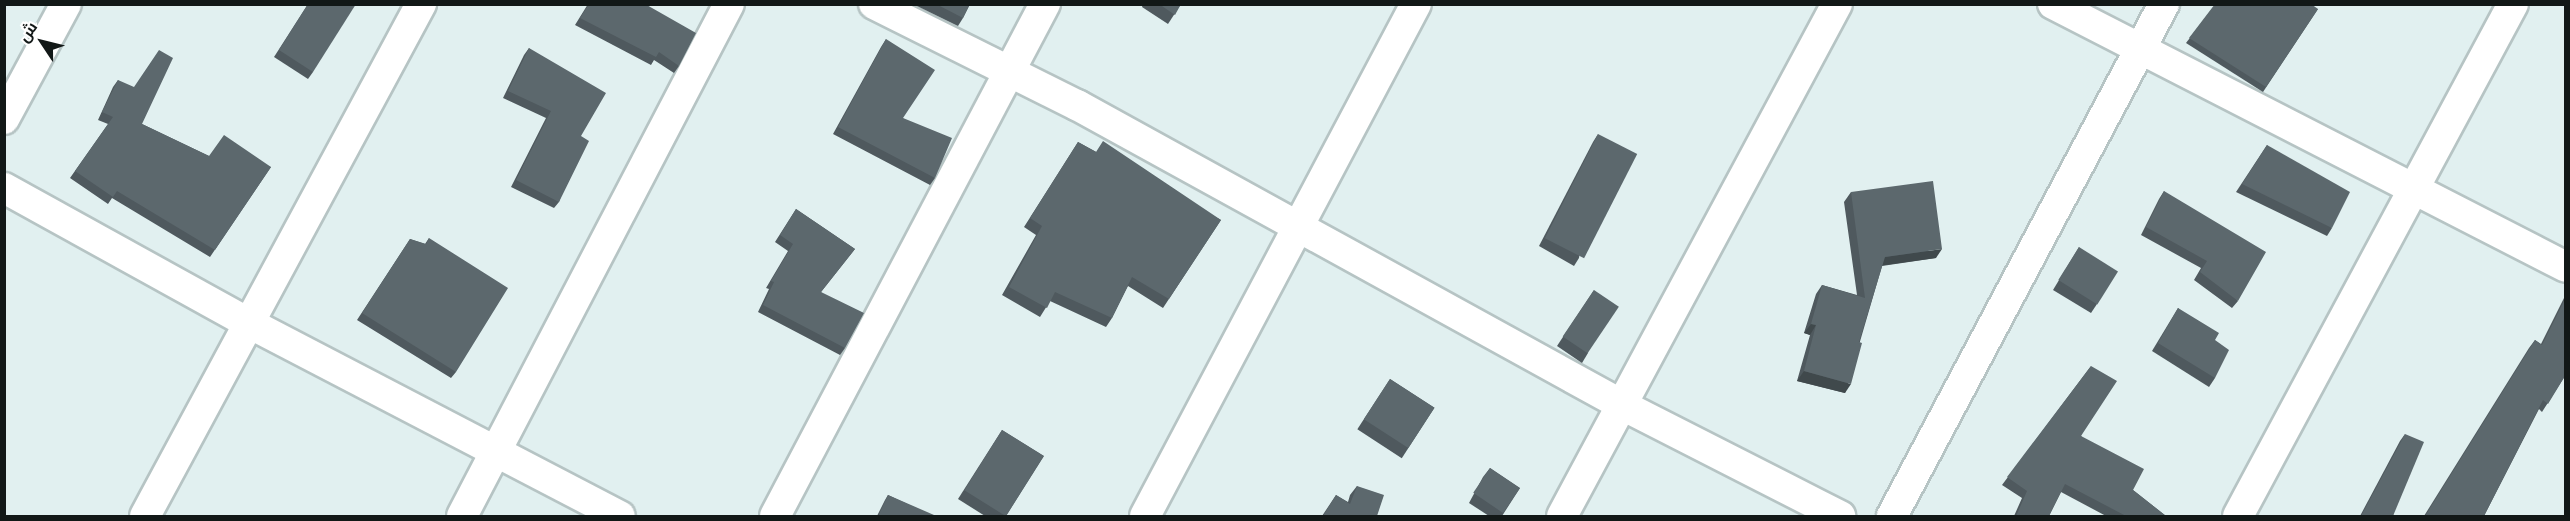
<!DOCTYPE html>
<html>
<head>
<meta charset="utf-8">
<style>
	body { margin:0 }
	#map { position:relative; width:2570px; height:521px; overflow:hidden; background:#e1f0f0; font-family:Lora,Cairo,serif }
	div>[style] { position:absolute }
	.roads { filter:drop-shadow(2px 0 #b6c4c4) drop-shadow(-2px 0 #b6c4c4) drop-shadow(0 2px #b6c4c4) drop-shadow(0 -2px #b6c4c4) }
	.minor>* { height:30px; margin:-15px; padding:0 15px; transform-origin:15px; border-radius:15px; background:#fff }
	.wall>* { inset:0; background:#4f595e; transform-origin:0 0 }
	.shaded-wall>* { inset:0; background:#40494c }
	.building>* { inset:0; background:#5c686d; transform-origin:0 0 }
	span { translate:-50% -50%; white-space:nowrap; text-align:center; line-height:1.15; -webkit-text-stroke:6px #fff; paint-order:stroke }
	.frame { position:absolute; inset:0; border:6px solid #121817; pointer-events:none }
	.north { position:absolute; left:12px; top:12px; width:60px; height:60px; -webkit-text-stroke:4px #fff; paint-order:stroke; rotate:305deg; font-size:16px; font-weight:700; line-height:24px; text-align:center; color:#121817 }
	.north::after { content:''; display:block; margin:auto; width:21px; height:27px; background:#121817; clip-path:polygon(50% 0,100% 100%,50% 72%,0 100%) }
</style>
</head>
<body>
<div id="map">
	<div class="roads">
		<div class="minor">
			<div style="left:874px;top:4px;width:227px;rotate:26.5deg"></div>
			<div style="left:1077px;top:105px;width:622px;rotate:28.83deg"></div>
			<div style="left:1622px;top:405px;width:245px;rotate:27deg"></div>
			<div style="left:2053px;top:4px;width:576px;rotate:27.14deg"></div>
			<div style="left:4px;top:119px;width:131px;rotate:-61.7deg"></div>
			<div style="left:4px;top:188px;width:280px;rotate:28.9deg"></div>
			<div style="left:249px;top:323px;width:418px;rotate:27.5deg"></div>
			<div style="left:145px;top:516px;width:582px;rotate:-61.67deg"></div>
			<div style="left:462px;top:516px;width:577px;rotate:-62.46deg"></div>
			<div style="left:775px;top:516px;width:579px;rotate:-62.2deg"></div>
			<div style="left:1145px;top:516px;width:579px;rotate:-62.11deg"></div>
			<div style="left:1562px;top:516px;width:581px;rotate:-61.76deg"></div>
			<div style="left:1892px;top:516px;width:580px;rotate:-62.02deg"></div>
			<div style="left:2238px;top:516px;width:581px;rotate:-61.76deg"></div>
		</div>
	</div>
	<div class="wall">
		<div style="clip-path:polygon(308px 4px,313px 72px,308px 79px,274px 57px)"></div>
		<div style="clip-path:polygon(588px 4px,645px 4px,679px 66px,674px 73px,654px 60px,651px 65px,575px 25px)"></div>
		<div style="clip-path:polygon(970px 4px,963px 18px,958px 26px,915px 5px)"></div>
		<div style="clip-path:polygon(1143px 4px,1181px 4px,1168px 24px,1142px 7px)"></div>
		<div style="clip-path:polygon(2215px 5px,2318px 9px,2263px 92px,2186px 43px)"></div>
		<div style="clip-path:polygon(886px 39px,903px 118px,935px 178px,930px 185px,833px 134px,881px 47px)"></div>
		<div style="clip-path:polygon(529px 48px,581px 136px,559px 202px,554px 208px,511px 187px,546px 118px,503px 98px,524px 55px)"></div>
		<div style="clip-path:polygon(118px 80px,142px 124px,209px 156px,271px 167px,210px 257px,112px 198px,108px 204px,70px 178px,108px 124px,98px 120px,113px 87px)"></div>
		<div style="clip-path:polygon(1598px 134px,1579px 258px,1574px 266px,1539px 246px,1593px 142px)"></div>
		<div style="clip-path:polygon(1078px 142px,1221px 220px,1163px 308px,1128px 286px,1112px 318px,1106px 327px,1050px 301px,1040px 317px,1002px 295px,1036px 235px,1024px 227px)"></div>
		<div style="clip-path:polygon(2267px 145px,2332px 228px,2327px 236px,2236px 192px)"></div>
		<div style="clip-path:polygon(2164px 191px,2238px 301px,2232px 308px,2194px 280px,2201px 268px,2141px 235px,2159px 199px)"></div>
		<div style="clip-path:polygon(1851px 192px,1936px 258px,1882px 266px,1845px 393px,1797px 381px,1810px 335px,1804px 333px,1816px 294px,1822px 285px,1857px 295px,1844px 202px)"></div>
		<div style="clip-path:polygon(796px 209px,855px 249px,821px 292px,845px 348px,840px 355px,758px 312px,769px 289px,766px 288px,788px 251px,775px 242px)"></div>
		<div style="clip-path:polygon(429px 238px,456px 372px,451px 378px,357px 320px,410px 239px,425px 244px)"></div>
		<div style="clip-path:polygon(2079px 247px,2097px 304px,2091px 313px,2053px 290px)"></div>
		<div style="clip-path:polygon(1594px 290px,1588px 353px,1582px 363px,1557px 346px)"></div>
		<div style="clip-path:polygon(2565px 296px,2565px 376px,2542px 412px,2539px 409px,2484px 516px,2424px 516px,2529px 348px,2535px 340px,2541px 344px)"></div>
		<div style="clip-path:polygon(2178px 308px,2215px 340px,2215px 378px,2209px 387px,2152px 351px)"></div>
		<div style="clip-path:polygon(2091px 366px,2081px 436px,2133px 490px,2166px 516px,2106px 516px,2061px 492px,2049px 516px,2014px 516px,2022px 498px,2002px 485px)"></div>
		<div style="left:1390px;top:379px;width:53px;height:60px;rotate:33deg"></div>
		<div style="clip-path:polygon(1002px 430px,1044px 456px,1006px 516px,985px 516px,958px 499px)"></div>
		<div style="clip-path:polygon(2405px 434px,2393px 516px,2360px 516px,2400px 441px)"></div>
		<div style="clip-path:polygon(1490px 468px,1520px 488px,1502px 516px,1489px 516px,1469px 503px,1483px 477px)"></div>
		<div style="clip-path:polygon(1357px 486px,1377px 516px,1322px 516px,1336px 495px,1348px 502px,1350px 495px)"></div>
		<div style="clip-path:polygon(888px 495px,933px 516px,877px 516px,885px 500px)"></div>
	</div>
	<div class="shaded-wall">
		<div style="clip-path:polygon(1942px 249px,1936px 258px,1878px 266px,1885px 257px)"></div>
		<div style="clip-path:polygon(1811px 324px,1816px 325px,1810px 335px,1804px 333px)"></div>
		<div style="clip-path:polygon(1804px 371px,1851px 384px,1845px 393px,1797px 381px)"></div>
	</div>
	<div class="building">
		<div style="clip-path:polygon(308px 4px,356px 4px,313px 72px,279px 50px)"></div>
		<div style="clip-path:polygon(589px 4px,645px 4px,696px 33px,679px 66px,659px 52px,656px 57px,580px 18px)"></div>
		<div style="clip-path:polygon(936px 4px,970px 4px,963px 18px)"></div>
		<div style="clip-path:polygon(1159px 4px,1181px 4px,1175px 15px)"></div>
		<div style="clip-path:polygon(2215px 4px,2311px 4px,2318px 9px,2266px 87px,2189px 38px)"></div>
		<div style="clip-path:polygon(886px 39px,935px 70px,903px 118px,952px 138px,935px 178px,838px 127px)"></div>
		<div style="clip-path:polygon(529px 48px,606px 93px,581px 136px,589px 141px,559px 202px,516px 180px,551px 111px,508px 91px)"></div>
		<div style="clip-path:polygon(159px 50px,173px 58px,142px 124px,209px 156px,224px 135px,271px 167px,215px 250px,117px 191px,113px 197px,75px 171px,113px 117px,102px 112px,118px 80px,134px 87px)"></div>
		<div style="left:1598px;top:134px;width:44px;height:117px;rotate:27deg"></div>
		<div style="clip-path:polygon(1103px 141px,1221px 220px,1169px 299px,1132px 277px,1112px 318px,1055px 292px,1047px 308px,1009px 287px,1042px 226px,1030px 218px,1078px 142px,1096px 152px)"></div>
		<div style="clip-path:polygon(2267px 145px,2350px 192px,2332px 228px,2242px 184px)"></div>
		<div style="clip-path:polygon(1933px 181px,1942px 249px,1885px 257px,1859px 342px,1862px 343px,1851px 384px,1804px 371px,1816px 325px,1811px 324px,1822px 285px,1865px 298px,1851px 192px)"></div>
		<div style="clip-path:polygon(2164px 191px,2266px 252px,2238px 301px,2200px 272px,2207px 261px,2146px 227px)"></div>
		<div style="clip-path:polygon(796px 209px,855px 249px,821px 292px,864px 313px,845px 348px,763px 305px,774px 282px,771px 281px,793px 244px,780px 235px)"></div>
		<div style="clip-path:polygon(429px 238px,508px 288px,456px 372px,362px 313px,410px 239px,426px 244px)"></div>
		<div style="left:2079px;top:247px;width:46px;height:39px;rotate:32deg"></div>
		<div style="left:1594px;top:290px;width:30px;height:56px;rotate:34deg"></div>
		<div style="clip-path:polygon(2565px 299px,2565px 376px,2548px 404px,2543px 400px,2484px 516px,2425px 516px,2535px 340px,2542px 345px)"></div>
		<div style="clip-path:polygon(2178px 308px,2219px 333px,2215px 340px,2229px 350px,2215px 378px,2158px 343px)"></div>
		<div style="clip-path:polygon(2091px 366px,2117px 381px,2081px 436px,2144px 469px,2133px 490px,2166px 516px,2126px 516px,2065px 484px,2049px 516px,2016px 516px,2027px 491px,2007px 477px)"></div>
		<div style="left:1390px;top:379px;width:53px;height:48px;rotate:33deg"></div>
		<div style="left:1002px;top:430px;width:49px;height:71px;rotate:32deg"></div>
		<div style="clip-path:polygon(2405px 434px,2424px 442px,2393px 516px,2361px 516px)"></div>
		<div style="left:1490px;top:468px;width:36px;height:30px;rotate:34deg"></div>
		<div style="clip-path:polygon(1357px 486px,1384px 495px,1377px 516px,1323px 516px,1336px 495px,1350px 504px)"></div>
		<div style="clip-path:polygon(888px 495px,934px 515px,933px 516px,878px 516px)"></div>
	</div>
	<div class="frame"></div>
	<div class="north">ش</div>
</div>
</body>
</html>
